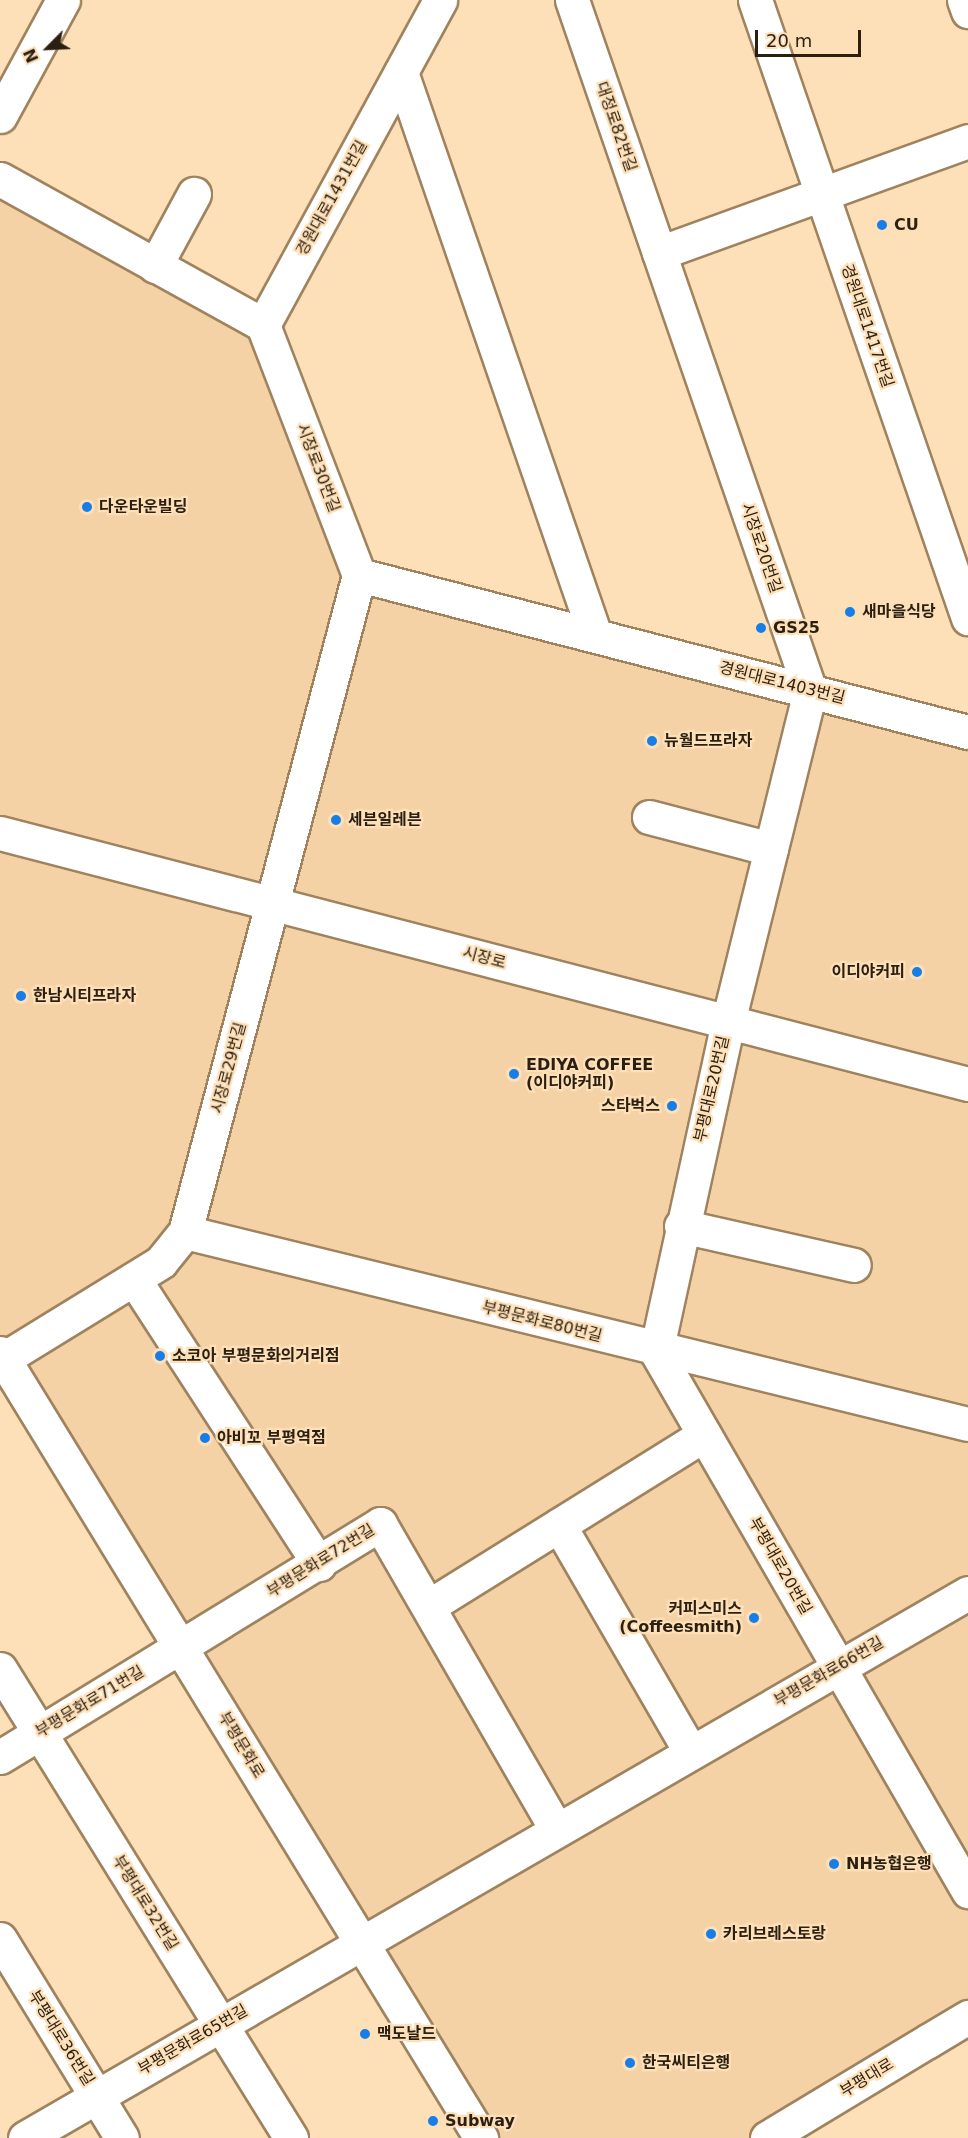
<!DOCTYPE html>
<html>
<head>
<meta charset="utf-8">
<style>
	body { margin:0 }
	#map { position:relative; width:968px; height:2138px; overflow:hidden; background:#fddfb8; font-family:"DejaVu Sans","Noto Sans KR",sans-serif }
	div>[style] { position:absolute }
	.built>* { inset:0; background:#f5d2a6 }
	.roads { filter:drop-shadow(2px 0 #9f835f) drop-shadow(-2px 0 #9f835f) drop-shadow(0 2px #9f835f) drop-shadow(0 -2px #9f835f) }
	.minor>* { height:33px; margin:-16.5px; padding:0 16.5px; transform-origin:16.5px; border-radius:16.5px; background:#fff }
	.major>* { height:33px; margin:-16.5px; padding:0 16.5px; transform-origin:16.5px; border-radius:16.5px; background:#fff }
	.dots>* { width:16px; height:16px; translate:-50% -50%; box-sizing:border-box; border:3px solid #fddfb8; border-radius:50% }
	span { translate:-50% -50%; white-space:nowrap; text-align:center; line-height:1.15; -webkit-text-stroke:4.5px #fddfb8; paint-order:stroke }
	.street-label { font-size:16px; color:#2a1f10 }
	.poi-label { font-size:16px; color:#2a1f10; font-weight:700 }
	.left { translate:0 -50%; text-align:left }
	.right { translate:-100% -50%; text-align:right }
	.north { position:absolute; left:18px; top:18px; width:60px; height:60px; -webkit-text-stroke:4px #fddfb8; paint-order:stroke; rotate:246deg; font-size:16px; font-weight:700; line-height:24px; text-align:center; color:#2a1f10 }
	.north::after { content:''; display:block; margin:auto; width:21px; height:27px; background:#2a1f10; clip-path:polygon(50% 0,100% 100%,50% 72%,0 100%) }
	.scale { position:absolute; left:755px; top:30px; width:106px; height:27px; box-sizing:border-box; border:3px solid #2a1f10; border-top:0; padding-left:8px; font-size:18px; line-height:21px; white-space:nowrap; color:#2a1f10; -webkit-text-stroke:4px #fddfb8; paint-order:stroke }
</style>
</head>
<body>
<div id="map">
	<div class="built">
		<div style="clip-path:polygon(0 179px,263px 325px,359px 575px,968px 730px,968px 2017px,767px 2138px,481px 2138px,0 1347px)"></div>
	</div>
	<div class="roads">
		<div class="minor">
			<div style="left:572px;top:0;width:731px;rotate:70.99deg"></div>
			<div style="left:810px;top:691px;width:341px;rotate:103.9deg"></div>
			<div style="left:728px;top:1022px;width:337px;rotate:102.3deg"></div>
			<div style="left:656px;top:1351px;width:624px;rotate:59.98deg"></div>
			<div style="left:755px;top:0;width:654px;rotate:70.98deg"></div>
			<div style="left:964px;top:0;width:12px;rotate:70deg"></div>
			<div style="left:401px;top:72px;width:595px;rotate:70.99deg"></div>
			<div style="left:0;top:116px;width:132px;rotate:-61.5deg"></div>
			<div style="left:0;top:179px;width:301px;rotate:29deg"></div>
			<div style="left:263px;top:325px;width:268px;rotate:69deg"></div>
			<div style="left:359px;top:575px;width:680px;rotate:104.83deg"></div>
			<div style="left:185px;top:1232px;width:38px;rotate:129deg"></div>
			<div style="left:161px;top:1262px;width:189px;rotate:148.4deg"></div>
			<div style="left:659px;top:253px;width:329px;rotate:-19.9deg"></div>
			<div style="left:155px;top:266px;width:82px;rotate:-61.6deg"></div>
			<div style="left:263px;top:325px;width:370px;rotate:-61.4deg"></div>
			<div style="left:359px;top:575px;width:629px;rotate:14.46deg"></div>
			<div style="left:649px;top:817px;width:126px;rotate:14.7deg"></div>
			<div style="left:0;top:833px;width:1000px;rotate:14.54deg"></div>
			<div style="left:681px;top:1226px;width:177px;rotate:12.7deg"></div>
			<div style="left:185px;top:1232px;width:806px;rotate:13.78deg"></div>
			<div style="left:134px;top:1279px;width:340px;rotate:57deg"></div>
			<div style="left:0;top:1353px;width:921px;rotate:58.5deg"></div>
			<div style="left:559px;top:1525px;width:261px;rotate:59.9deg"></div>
			<div style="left:429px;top:1606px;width:324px;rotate:-31.9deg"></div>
			<div style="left:0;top:1669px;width:552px;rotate:58.18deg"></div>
			<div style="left:0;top:1757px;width:446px;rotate:-31.5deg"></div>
			<div style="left:380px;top:1524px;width:352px;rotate:60deg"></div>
			<div style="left:0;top:1939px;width:233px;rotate:58.5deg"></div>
			<div style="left:25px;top:2138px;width:1089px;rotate:-30.03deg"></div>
			<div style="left:767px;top:2138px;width:188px;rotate:-31.1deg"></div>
		</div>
		<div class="major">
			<div style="left:928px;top:2041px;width:47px;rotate:-31deg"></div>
		</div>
	</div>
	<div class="dots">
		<div style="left:882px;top:225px;background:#167ee6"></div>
		<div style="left:87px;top:507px;background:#167ee6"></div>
		<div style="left:850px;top:612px;background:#167ee6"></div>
		<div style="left:761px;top:628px;background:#167ee6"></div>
		<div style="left:652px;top:741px;background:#167ee6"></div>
		<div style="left:336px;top:820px;background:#167ee6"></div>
		<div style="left:917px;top:972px;background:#167ee6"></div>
		<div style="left:21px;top:996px;background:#167ee6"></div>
		<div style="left:514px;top:1074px;background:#167ee6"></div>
		<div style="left:672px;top:1106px;background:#167ee6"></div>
		<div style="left:160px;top:1356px;background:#167ee6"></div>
		<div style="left:205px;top:1438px;background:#167ee6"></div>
		<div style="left:754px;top:1618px;background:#167ee6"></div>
		<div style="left:834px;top:1864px;background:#167ee6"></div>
		<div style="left:711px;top:1934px;background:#167ee6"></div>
		<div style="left:365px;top:2034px;background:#167ee6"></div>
		<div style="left:630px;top:2063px;background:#167ee6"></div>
		<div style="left:433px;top:2121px;background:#167ee6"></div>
	</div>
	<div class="street-label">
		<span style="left:616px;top:127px;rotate:71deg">대정로82번길</span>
		<span style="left:332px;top:198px;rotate:-61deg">경원대로1431번길</span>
		<span style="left:867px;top:326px;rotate:71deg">경원대로1417번길</span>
		<span style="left:318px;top:468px;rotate:69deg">시장로30번길</span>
		<span style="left:761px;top:548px;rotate:71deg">시장로20번길</span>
		<span style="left:782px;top:683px;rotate:14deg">경원대로1403번길</span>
		<span style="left:484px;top:958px;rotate:15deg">시장로</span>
		<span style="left:229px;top:1068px;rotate:-75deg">시장로29번길</span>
		<span style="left:712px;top:1089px;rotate:-77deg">부평대로20번길</span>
		<span style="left:542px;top:1322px;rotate:14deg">부평문화로80번길</span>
		<span style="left:321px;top:1561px;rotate:-32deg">부평문화로72번길</span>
		<span style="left:780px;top:1566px;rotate:60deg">부평대로20번길</span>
		<span style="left:829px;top:1672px;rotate:-30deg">부평문화로66번길</span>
		<span style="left:90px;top:1702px;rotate:-31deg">부평문화로71번길</span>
		<span style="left:241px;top:1745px;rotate:59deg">부평문화로</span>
		<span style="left:145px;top:1903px;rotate:58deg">부평대로32번길</span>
		<span style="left:61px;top:2038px;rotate:58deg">부평대로36번길</span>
		<span style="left:193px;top:2040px;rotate:-30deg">부평문화로65번길</span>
		<span style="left:867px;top:2078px;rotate:-31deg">부평대로</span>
	</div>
	<div class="poi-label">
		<span class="left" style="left:894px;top:225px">CU</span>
		<span class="left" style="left:99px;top:507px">다운타운빌딩</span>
		<span class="left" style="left:862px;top:612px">새마을식당</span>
		<span class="left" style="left:773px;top:628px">GS25</span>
		<span class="left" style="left:664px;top:741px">뉴월드프라자</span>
		<span class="left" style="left:348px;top:820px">세븐일레븐</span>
		<span class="right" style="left:905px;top:972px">이디야커피</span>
		<span class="left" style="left:33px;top:996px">한남시티프라자</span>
		<span class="left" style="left:526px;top:1074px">EDIYA COFFEE<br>(이디야커피)</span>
		<span class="right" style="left:660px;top:1106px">스타벅스</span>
		<span class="left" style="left:172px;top:1356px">소코아 부평문화의거리점</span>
		<span class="left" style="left:217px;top:1438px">아비꼬 부평역점</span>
		<span class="right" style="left:742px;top:1618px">커피스미스<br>(Coffeesmith)</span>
		<span class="left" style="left:846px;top:1864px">NH농협은행</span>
		<span class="left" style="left:723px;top:1934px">카리브레스토랑</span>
		<span class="left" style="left:377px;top:2034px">맥도날드</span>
		<span class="left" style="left:642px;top:2063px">한국씨티은행</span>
		<span class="left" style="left:445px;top:2121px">Subway</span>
	</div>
	<div class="north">N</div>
	<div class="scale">20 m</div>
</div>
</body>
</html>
